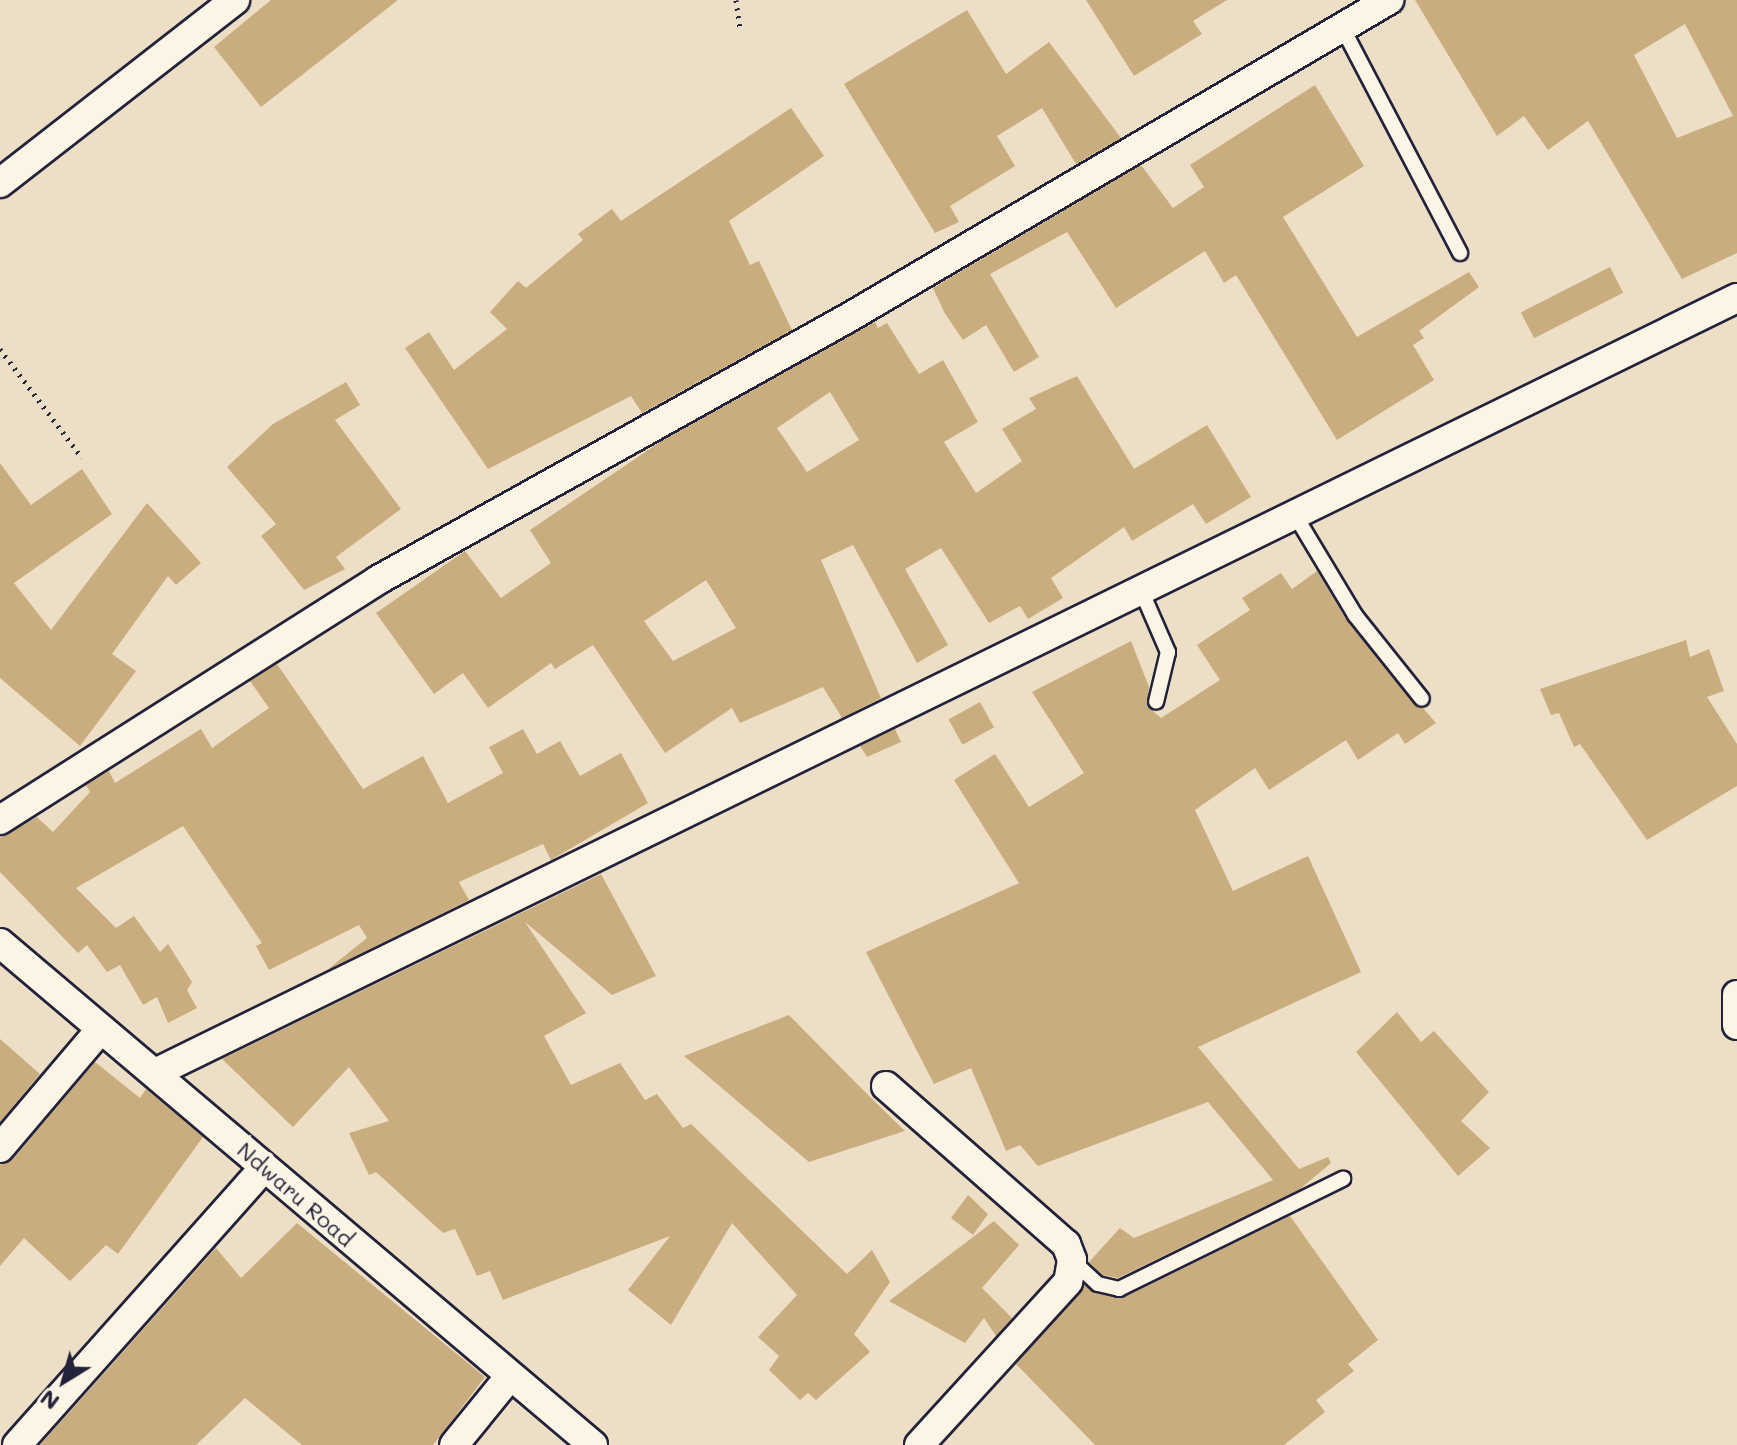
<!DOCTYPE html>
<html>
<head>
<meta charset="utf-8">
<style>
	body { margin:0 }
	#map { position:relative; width:1737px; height:1445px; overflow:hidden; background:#eddfc6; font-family:Mali,sans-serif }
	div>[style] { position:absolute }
	.building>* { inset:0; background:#caad7f; transform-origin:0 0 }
	.path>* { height:5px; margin-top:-2.5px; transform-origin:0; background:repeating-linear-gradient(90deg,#22223b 0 2px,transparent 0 8px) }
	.roads { filter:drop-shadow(2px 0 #22223b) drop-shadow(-2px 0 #22223b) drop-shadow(0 2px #22223b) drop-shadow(0 -2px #22223b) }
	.service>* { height:14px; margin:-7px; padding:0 7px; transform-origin:7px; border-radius:7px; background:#fcf5e5 }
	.minor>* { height:28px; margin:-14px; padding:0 14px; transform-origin:14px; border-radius:14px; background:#fcf5e5 }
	span { translate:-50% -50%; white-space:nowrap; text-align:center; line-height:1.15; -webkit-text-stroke:8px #fcf5e5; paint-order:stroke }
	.street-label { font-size:22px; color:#22223b }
	.north { position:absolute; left:24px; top:1341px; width:80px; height:80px; -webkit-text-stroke:6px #fcf5e5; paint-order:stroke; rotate:217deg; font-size:22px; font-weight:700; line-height:32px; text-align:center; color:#22223b }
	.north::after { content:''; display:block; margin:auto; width:28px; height:36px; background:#22223b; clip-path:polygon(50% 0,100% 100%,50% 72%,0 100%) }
</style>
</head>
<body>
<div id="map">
	<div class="building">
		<div style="clip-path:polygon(271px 0,398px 0,261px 107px,214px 47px)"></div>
		<div style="clip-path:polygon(1086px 0,1227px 0,1193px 21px,1202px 34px,1134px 76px)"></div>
		<div style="clip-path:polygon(evenodd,1415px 0,1737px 0,1737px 253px,1682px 279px,1588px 121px,1548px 150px,1524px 116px,1497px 136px,1415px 0,1685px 24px,1733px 116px,1677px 138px,1634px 55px,1685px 24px)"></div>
		<div style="clip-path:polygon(967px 10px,1006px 74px,1049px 42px,1121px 138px,1076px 164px,1042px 108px,997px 136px,1015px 166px,950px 206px,959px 222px,935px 233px,844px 84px)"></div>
		<div style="clip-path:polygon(1315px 85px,1364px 166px,1283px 217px,1357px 337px,1469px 272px,1479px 287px,1419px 331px,1424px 338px,1413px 345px,1434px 380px,1337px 440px,1236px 275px,1224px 283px,1205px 251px,1116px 308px,1067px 232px,990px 274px,1039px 357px,1014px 372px,986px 325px,963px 340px,944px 312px,933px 288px,1141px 165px,1173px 208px,1204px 187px,1190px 165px)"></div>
		<div style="clip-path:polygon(791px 108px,824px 156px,729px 221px,750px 265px,759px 261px,792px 330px,642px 413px,631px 396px,488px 469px,405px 348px,429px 332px,454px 370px,507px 329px,490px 312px,518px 281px,526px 288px,583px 240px,578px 234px,612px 209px,621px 221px)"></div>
		<div style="left:1610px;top:267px;width:29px;height:100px;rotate:63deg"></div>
		<div style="clip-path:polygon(evenodd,875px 322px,878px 328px,887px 323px,919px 374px,943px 360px,978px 422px,944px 442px,976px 493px,1022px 461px,1002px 429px,1036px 409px,1029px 398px,1077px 376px,1134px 469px,1207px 425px,1251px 497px,1206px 524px,1193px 504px,1132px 541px,1124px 527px,1051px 578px,1063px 598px,1028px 619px,1020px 606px,989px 623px,941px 548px,905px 569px,948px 645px,917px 663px,853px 545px,821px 560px,881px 698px,842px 718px,823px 687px,740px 723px,732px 708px,665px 753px,593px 645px,555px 669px,551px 663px,488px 708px,463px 673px,434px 694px,376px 613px,465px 551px,501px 598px,551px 563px,530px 530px,660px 442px,875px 322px,830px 392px,859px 440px,807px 472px,777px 428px,830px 392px,875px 322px,706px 580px,736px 628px,673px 661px,644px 621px,706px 580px)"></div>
		<div style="clip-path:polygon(346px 382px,360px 405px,335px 420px,401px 509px,336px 557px,345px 569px,304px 590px,261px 536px,276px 524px,227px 467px,273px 424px)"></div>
		<div style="clip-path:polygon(0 463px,31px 505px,82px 469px,112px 514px,14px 583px,51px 630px,147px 503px,201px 563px,176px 585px,168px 576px,112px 654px,136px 671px,80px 746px,0 678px)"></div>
		<div style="clip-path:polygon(1317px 571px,1347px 621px,1436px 723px,1405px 744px,1398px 733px,1358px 760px,1346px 740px,1269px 790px,1255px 768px,1195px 810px,1233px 891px,1308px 856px,1361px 972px,1198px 1047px,1299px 1169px,1328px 1157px,1331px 1163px,1300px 1189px,1118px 1278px,1103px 1275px,1089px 1262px,1120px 1228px,1134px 1238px,1273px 1180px,1208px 1102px,1038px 1166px,1020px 1145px,1006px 1151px,971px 1068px,934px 1084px,866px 952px,1019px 883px,954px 780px,995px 754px,1029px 807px,1084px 773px,1032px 692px,1131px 641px,1149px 687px,1147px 706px,1161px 718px,1220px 680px,1197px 645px,1250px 610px,1242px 598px,1281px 573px,1292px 589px)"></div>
		<div style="clip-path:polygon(1686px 640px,1690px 657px,1709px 649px,1724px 691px,1707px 697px,1737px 744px,1737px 786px,1647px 840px,1580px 744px,1574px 747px,1559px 713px,1551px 715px,1540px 689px)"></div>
		<div style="clip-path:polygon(277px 664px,363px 789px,423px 756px,448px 803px,503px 773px,489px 747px,523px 729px,537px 754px,560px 741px,580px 776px,621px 753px,648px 803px,551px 860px,543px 844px,459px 882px,469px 900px,327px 970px,367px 938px,359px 925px,269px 970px,256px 946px,262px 943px,183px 826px,76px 888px,116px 928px,134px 916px,160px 952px,168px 944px,192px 982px,187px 990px,197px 1008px,168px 1023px,157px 997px,143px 1005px,120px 965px,107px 972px,87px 945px,78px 953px,0 872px,0 838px,37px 817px,53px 832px,90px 792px,86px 785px,109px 771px,115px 783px,201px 729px,212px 748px,269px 708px,250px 681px)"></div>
		<div style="left:980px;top:702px;width:29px;height:36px;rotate:61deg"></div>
		<div style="clip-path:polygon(895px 729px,901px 742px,867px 757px,860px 746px)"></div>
		<div style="clip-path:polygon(601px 874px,656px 976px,612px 995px,525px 922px,586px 1013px,544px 1036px,571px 1085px,620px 1063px,645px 1100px,657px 1094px,683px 1128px,691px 1124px,847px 1274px,872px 1250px,890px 1282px,854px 1334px,870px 1352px,816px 1400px,808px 1393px,800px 1400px,769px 1370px,779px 1356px,758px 1337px,797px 1295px,732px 1223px,671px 1325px,628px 1290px,670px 1236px,503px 1300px,490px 1271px,477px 1276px,455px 1229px,443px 1233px,376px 1172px,369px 1175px,349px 1133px,389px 1121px,349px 1067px,293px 1127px,222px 1059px)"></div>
		<div style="clip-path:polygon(1397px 1012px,1421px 1042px,1434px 1031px,1489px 1092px,1461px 1121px,1490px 1148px,1458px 1176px,1356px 1052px)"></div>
		<div style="clip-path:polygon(789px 1015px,866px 1093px,905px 1131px,809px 1162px,684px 1056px)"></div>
		<div style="clip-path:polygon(0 1039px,40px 1074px,0 1122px)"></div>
		<div style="clip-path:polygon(95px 1062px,140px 1098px,146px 1089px,203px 1137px,118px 1254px,106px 1245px,70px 1281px,24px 1238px,0 1266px,0 1165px,13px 1159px)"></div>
		<div style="clip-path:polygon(968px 1195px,988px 1214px,973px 1235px,951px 1218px)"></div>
		<div style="clip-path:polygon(1290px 1216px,1378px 1340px,1348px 1364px,1354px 1371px,1316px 1400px,1325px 1412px,1284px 1445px,1095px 1445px,1016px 1364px,1085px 1285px,1123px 1298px)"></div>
		<div style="clip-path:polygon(994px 1221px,1019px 1245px,982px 1288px,1012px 1318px,996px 1336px,984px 1318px,965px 1343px,889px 1301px)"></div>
		<div style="clip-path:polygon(297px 1223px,485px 1377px,433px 1445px,302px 1445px,245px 1398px,196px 1445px,40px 1445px,216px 1248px,241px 1278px)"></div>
	</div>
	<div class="path">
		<div style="left:736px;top:0;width:28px;rotate:82deg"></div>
		<div style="left:0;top:349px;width:136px;rotate:53deg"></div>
	</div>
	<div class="roads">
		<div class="service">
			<div style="left:1342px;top:27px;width:255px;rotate:62.4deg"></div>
			<div style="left:1295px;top:515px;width:117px;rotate:59deg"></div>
			<div style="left:1355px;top:615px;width:107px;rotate:51.4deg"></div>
			<div style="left:1141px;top:590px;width:68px;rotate:66.5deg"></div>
			<div style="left:1168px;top:652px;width:51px;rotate:103.5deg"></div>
			<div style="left:1072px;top:1260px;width:35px;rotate:43deg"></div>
			<div style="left:1098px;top:1284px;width:22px;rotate:13deg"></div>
			<div style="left:1119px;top:1289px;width:250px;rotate:-26.2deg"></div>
		</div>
		<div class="minor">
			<div style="left:0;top:183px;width:298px;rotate:-37.9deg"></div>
			<div style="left:0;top:820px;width:448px;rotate:-32.4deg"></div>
			<div style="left:378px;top:580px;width:538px;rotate:-29.14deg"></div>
			<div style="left:848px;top:318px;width:628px;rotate:-30.45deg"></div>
			<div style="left:0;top:943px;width:777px;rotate:40.25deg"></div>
			<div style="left:1737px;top:995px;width:30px;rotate:90deg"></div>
			<div style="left:157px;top:1072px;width:1759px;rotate:-26.1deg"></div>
			<div style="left:886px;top:1086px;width:240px;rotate:41.3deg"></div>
			<div style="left:1066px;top:1244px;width:17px;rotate:69deg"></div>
			<div style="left:1072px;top:1260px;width:22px;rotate:100deg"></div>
			<div style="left:1068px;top:1282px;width:221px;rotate:132.4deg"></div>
			<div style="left:0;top:1148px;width:156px;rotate:-49.7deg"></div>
			<div style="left:17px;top:1445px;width:371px;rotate:-48.3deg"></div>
			<div style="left:454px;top:1445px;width:89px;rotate:-50.9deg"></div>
		</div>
	</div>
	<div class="street-label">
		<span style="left:296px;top:1194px;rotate:41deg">Ndwaru Road</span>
	</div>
	<div class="north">N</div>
</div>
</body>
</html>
